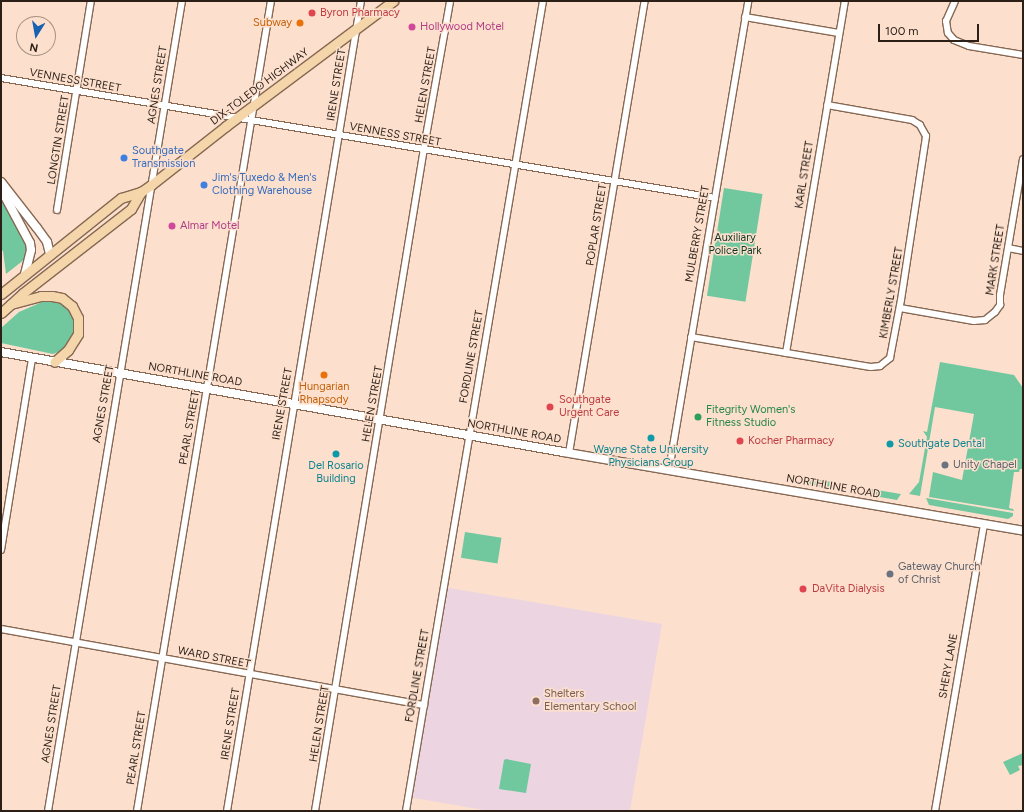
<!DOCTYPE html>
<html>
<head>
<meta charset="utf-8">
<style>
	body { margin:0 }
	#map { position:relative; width:1024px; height:812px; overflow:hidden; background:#fce0cd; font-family:Figtree,sans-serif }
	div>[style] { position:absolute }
	.education>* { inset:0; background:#ecd5e0 }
	.green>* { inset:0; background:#71c89e; transform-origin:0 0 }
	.roads { filter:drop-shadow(1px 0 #866853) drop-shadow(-1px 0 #866853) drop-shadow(0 1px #866853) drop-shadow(0 -1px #866853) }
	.street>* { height:6px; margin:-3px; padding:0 3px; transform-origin:3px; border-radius:3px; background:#fff }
	.secondary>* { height:8px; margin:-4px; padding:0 4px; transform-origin:4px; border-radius:4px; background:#fff }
	.primary>* { height:9px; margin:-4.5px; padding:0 4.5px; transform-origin:4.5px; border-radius:4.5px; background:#f5d6ab }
	.dots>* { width:11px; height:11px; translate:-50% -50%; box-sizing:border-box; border:2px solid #fce0cd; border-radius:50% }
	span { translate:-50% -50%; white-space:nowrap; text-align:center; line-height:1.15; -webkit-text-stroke:3px #fce0cd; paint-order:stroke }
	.health-label { font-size:11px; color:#be3a42 }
	.left { translate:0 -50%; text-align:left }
	.food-label { font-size:11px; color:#c56008 }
	.right { translate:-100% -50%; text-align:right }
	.hotel-label { font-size:11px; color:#b23c85 }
	.street-label { font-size:11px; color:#2c1f17 }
	.shop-label { font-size:11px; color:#366cbe }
	.park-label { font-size:11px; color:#0d3625 }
	.leisure-label { font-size:11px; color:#27864d }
	.culture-label { font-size:11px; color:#0d838f }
	.worship-label { font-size:11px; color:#5b616d }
	.education-label { font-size:11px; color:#785e54 }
	.frame { position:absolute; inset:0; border:2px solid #2c1f17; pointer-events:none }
	.north { position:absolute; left:16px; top:16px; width:40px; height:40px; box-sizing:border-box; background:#fce0cd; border:1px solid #a99384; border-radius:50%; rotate:191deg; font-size:11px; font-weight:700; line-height:16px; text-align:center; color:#2c1f17 }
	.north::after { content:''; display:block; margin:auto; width:14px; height:18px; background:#1860b0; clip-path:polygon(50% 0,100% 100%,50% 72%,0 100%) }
	.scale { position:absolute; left:878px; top:24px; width:101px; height:18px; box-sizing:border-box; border:2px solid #2c1f17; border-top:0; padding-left:5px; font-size:12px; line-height:14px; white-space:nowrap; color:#2c1f17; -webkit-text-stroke:3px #fce0cd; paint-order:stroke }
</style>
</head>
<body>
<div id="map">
	<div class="education">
		<div style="clip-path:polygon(444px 587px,662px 624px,630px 811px,490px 811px,408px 797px)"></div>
	</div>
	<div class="green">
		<div style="left:724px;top:188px;width:39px;height:109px;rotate:9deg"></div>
		<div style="clip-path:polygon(1px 198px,23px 237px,26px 247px,25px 259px,6px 274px,3px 251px,1px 250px)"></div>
		<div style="clip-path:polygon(42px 302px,53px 302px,62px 304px,71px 311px,76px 318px,75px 334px,61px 351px,53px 354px,1px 343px,1px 328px,19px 312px)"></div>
		<div style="clip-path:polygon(940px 362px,1014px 375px,1023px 388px,1023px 469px,1020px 469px,1019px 472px,1014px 472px,1009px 508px,1013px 509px,1014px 511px,929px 497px,933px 472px,962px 480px,974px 414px,935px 407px,920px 496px,909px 494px,919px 482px,927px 437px,923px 431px,927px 432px)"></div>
		<div style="clip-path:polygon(800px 477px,832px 482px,829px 488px,806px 484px,802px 481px)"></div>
		<div style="clip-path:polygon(871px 489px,901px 494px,897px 500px,874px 496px)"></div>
		<div style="clip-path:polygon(926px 498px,1013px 513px,1013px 516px,1008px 519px,929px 505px)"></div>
		<div style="left:465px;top:532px;width:37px;height:26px;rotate:9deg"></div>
		<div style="clip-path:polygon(1023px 753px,1023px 765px,1018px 766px,1020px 770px,1010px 775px,1003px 762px)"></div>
		<div style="clip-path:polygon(506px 759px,531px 764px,526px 793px,499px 789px,504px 760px)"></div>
	</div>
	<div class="roads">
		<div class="street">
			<div style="left:955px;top:1px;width:22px;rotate:114deg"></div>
			<div style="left:946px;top:21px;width:12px;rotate:81deg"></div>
			<div style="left:948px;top:33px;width:9px;rotate:49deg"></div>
			<div style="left:954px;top:40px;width:16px;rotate:22deg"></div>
			<div style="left:969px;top:46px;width:55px;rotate:9.5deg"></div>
			<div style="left:745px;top:17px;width:95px;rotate:9.7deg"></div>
			<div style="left:1px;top:78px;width:724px;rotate:9.54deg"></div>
			<div style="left:57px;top:210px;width:212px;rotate:-80.8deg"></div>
			<div style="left:1008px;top:248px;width:15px;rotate:11deg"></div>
			<div style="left:900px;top:308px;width:75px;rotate:10deg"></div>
			<div style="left:974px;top:321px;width:11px;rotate:-5deg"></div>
			<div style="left:985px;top:320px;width:13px;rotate:-39deg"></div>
			<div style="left:995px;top:312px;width:9px;rotate:-54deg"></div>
			<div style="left:1000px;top:305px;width:10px;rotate:-90deg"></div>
			<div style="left:1000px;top:295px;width:138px;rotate:-80.4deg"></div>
			<div style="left:691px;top:337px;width:182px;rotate:9.5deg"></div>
			<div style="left:871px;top:367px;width:9px;rotate:-6deg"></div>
			<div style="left:880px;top:366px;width:13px;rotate:-39deg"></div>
			<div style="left:890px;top:358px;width:59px;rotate:-79.3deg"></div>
			<div style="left:901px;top:300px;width:166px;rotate:-81.3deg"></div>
			<div style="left:926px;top:136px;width:13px;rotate:-119deg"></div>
			<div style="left:920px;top:125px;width:9px;rotate:-148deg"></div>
			<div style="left:912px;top:120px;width:86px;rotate:-170deg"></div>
			<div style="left:786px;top:353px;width:357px;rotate:-80.5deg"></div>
			<div style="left:569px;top:453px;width:458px;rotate:-80.5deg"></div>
			<div style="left:669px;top:470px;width:476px;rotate:-80.4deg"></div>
			<div style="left:1px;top:550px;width:194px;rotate:-80.8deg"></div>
			<div style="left:1px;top:629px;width:430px;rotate:10.2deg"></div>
			<div style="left:48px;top:811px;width:821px;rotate:-80.61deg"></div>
			<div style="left:137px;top:811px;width:821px;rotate:-80.61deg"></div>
			<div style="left:227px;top:811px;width:821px;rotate:-80.61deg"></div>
			<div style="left:315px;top:811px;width:678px;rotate:-80.66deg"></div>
			<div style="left:425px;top:142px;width:143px;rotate:-79.9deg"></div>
			<div style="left:406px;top:811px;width:822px;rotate:-80.4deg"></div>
			<div style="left:935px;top:811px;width:291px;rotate:-80.3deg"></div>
		</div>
		<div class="secondary">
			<div style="left:1px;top:182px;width:58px;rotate:52deg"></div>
			<div style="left:37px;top:228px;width:17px;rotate:54deg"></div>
			<div style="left:47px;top:242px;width:12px;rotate:76deg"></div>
			<div style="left:1px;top:189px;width:61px;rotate:61.8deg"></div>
			<div style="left:30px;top:243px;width:7px;rotate:82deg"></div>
			<div style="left:31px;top:250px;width:25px;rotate:104deg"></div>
			<div style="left:1px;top:352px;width:571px;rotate:10.09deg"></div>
			<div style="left:563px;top:452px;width:467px;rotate:9.7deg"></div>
		</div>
		<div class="primary">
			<div style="left:1px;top:294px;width:154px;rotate:-38.7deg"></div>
			<div style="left:121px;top:198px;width:21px;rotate:-17deg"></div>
			<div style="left:141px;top:192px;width:12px;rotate:-35deg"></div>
			<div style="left:151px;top:185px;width:95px;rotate:-38.2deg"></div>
			<div style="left:226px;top:126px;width:209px;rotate:-36.8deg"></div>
			<div style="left:11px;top:304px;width:31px;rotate:-15deg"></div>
			<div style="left:41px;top:296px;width:11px"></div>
			<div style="left:52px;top:296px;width:10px;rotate:11deg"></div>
			<div style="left:62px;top:298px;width:13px;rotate:39deg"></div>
			<div style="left:72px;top:306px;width:13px;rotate:63deg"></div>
			<div style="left:78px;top:318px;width:16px;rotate:90deg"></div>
			<div style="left:78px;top:334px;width:19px;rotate:122deg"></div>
			<div style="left:68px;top:350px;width:18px;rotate:139deg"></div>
			<div style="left:1px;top:313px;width:30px;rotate:-42deg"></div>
			<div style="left:23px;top:293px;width:137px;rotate:-37.9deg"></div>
			<div style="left:131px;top:209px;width:20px;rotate:-60deg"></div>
		</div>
	</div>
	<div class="dots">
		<div style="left:312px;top:13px;background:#e0444e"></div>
		<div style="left:300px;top:23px;background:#e8710a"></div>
		<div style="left:412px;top:27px;background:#d1479c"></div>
		<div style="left:124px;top:158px;background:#3f7fe0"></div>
		<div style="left:204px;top:185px;background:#3f7fe0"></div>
		<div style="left:172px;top:226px;background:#d1479c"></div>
		<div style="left:324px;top:375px;background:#e8710a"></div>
		<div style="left:550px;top:407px;background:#e0444e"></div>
		<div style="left:698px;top:417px;background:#2e9e5b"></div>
		<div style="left:651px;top:438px;background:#0f9aa8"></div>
		<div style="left:740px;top:441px;background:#e0444e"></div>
		<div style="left:890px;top:444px;background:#0f9aa8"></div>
		<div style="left:336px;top:454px;background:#0f9aa8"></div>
		<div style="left:945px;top:465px;background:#6b7280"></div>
		<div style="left:890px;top:574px;background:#6b7280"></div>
		<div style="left:803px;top:589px;background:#e0444e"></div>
		<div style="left:536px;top:701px;background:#8d6e63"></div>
	</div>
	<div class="health-label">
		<span class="left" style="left:320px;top:13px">Byron Pharmacy</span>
		<span class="left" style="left:559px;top:407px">Southgate<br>Urgent Care</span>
		<span class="left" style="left:748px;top:441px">Kocher Pharmacy</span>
		<span class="left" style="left:812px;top:589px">DaVita Dialysis</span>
	</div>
	<div class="food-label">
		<span class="right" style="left:292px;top:23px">Subway</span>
		<span style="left:324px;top:394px">Hungarian<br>Rhapsody</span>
	</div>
	<div class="hotel-label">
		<span class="left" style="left:420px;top:27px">Hollywood Motel</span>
		<span class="left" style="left:180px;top:226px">Almar Motel</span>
	</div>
	<div class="street-label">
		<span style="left:75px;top:81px;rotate:10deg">VENNESS STREET</span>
		<span style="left:158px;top:85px;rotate:-81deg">AGNES STREET</span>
		<span style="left:337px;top:85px;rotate:-81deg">IRENE STREET</span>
		<span style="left:426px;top:85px;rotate:-80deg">HELEN STREET</span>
		<span style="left:260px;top:87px;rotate:-37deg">DIX-TOLEDO HIGHWAY</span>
		<span style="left:395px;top:135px;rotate:10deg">VENNESS STREET</span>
		<span style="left:59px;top:140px;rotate:-81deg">LONGTIN STREET</span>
		<span style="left:805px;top:175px;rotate:-81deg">KARL STREET</span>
		<span style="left:597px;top:225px;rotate:-81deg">POPLAR STREET</span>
		<span style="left:698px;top:234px;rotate:-80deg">MULBERRY STREET</span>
		<span style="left:996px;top:260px;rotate:-81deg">MARK STREET</span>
		<span style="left:892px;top:293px;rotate:-80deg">KIMBERLY STREET</span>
		<span style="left:472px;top:357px;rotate:-80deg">FORDLINE STREET</span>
		<span style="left:195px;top:375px;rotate:10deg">NORTHLINE ROAD</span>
		<span style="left:104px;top:404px;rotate:-80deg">AGNES STREET</span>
		<span style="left:283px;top:404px;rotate:-80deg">IRENE STREET</span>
		<span style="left:373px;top:404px;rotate:-80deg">HELEN STREET</span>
		<span style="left:190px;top:428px;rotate:-80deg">PEARL STREET</span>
		<span style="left:514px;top:432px;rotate:10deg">NORTHLINE ROAD</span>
		<span style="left:833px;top:487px;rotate:10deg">NORTHLINE ROAD</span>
		<span style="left:214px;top:658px;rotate:11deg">WARD STREET</span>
		<span style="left:949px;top:666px;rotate:-80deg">SHERY LANE</span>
		<span style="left:418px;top:676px;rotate:-80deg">FORDLINE STREET</span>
		<span style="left:52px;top:724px;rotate:-81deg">AGNES STREET</span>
		<span style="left:231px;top:724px;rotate:-81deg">IRENE STREET</span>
		<span style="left:320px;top:724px;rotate:-81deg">HELEN STREET</span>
		<span style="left:137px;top:748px;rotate:-81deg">PEARL STREET</span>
	</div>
	<div class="shop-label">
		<span class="left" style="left:132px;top:158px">Southgate<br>Transmission</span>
		<span class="left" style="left:212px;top:185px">Jim's Tuxedo &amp; Men's<br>Clothing Warehouse</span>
	</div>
	<div class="park-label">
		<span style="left:735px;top:245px">Auxiliary<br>Police Park</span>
	</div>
	<div class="leisure-label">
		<span class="left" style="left:706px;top:417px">Fitegrity Women's<br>Fitness Studio</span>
	</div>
	<div class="culture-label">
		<span class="left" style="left:898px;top:444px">Southgate Dental</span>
		<span style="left:651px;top:457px">Wayne State University<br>Physicians Group</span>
		<span style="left:336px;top:473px">Del Rosario<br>Building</span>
	</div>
	<div class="worship-label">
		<span class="left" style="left:953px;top:465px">Unity Chapel</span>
		<span class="left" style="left:898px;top:574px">Gateway Church<br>of Christ</span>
	</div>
	<div class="education-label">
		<span class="left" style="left:544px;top:701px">Shelters<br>Elementary School</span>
	</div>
	<div class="frame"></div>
	<div class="north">N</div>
	<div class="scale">100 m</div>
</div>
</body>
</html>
